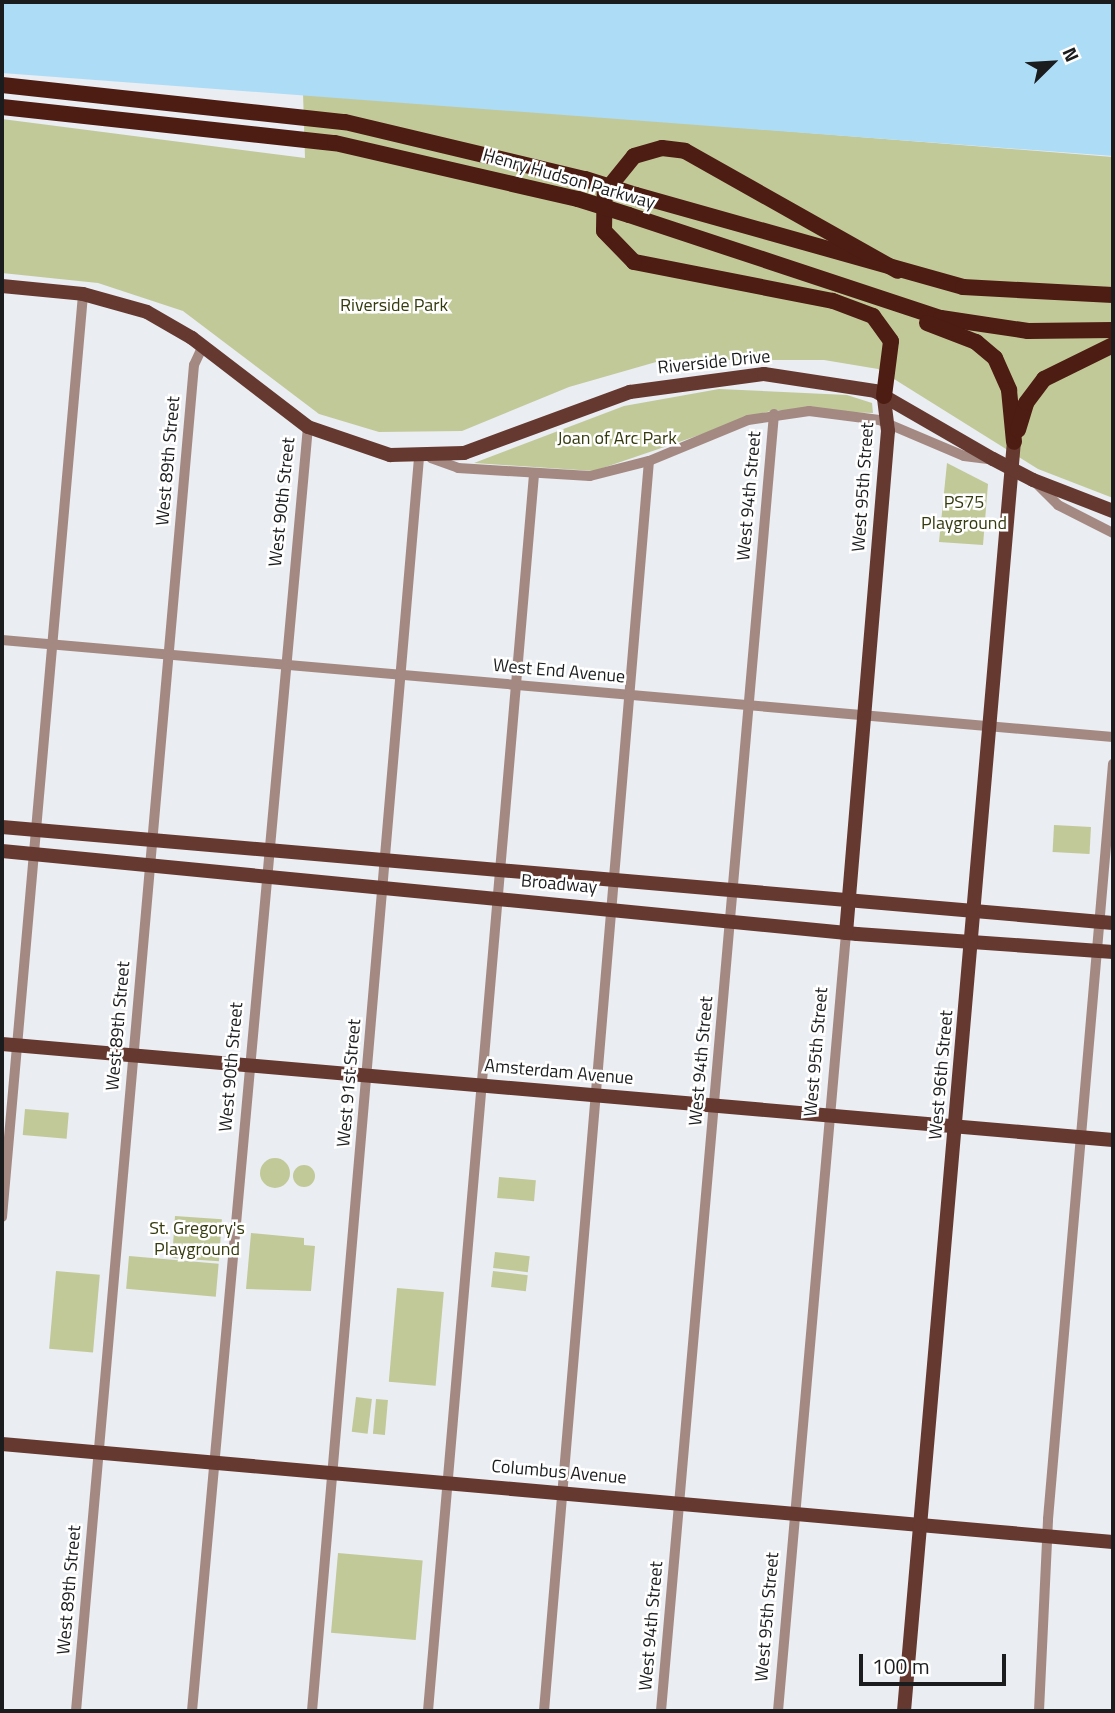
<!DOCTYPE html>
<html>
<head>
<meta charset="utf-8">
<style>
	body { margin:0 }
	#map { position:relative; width:1115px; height:1713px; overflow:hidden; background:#eaedf2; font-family:"Titillium Web",sans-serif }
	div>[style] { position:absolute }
	.green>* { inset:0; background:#c2c998; transform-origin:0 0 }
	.round { border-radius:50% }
	.water>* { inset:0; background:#addcf7 }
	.minor>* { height:10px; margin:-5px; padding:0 5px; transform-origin:5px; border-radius:5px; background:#a48983 }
	.major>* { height:14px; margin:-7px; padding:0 7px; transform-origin:7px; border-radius:7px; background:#653930 }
	.highway>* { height:16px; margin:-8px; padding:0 8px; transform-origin:8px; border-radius:8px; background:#4d1c12 }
	.major-bridge>* { height:14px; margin:-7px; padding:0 7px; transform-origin:7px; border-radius:7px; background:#653930 }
	.highway-bridge>* { height:16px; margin:-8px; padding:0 8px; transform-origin:8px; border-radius:8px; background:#4d1c12 }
	span { translate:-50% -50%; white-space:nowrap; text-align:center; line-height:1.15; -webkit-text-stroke:5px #fff; paint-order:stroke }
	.street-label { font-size:18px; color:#1b1c1e }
	.park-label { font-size:18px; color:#363b0e }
	.frame { position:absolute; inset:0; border:4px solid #1b1c1e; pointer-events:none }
	.north { position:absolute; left:1017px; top:28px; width:70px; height:70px; -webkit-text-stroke:5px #fff; paint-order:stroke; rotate:66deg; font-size:19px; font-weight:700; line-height:28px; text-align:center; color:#1b1c1e }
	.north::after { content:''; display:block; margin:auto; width:24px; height:32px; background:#1b1c1e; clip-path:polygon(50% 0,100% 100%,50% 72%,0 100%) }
	.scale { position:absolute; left:859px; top:1654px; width:147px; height:32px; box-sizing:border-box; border:4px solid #1b1c1e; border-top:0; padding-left:9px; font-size:21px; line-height:24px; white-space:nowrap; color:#1b1c1e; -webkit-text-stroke:5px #fff; paint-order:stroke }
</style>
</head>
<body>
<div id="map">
	<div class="green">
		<div style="clip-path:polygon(303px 93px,1113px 157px,1113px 498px,1038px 469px,878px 369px,824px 360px,663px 360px,569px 387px,462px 431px,379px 432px,319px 414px,183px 311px,98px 283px,2px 273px,2px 119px,305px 158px)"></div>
		<div style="clip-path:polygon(719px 389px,847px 395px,872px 403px,873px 413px,773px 410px,594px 471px,474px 463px,624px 406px)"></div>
		<div style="clip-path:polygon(947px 463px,988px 484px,983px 545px,939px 542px)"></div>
		<div style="left:1054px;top:825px;width:37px;height:27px;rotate:3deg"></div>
		<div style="left:25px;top:1109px;width:44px;height:26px;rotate:5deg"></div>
		<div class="round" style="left:260px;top:1158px;width:30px;height:30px"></div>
		<div class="round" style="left:293px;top:1165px;width:22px;height:22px"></div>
		<div style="left:499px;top:1177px;width:37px;height:21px;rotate:5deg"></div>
		<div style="left:175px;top:1216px;width:47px;height:42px;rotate:4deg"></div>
		<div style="clip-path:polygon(251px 1233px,304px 1238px,304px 1245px,315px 1246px,311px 1291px,246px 1289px)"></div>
		<div style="left:495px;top:1252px;width:35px;height:16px;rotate:7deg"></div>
		<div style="left:129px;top:1256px;width:90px;height:33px;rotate:5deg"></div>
		<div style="left:56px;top:1271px;width:44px;height:78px;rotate:5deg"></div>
		<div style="left:493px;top:1271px;width:35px;height:16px;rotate:7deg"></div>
		<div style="left:397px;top:1288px;width:47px;height:94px;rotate:5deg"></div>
		<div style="left:356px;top:1397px;width:16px;height:35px;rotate:7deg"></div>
		<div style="left:376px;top:1399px;width:12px;height:35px;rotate:5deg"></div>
		<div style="left:338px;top:1553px;width:85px;height:80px;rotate:5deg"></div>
	</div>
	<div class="water">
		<div style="clip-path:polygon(2px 2px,1113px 2px,1113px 156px,2px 73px)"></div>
	</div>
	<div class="minor">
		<div style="left:431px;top:458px;width:29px;rotate:20deg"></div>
		<div style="left:458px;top:468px;width:132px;rotate:3.5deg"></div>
		<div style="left:590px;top:476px;width:61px;rotate:-14.3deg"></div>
		<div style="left:649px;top:461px;width:107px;rotate:-22.5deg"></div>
		<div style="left:748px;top:420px;width:62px;rotate:-8.4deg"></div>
		<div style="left:809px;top:411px;width:71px;rotate:7.3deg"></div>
		<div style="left:879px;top:420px;width:92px;rotate:23deg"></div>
		<div style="left:964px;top:456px;width:26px;rotate:7deg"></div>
		<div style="left:1035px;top:482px;width:33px;rotate:45deg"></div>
		<div style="left:1058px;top:505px;width:62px;rotate:27deg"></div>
		<div style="left:2px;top:640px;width:1115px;rotate:4.99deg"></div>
		<div style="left:2px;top:1217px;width:927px;rotate:-84.98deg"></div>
		<div style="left:76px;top:1711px;width:1351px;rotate:-84.99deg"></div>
		<div style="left:194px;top:365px;width:21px;rotate:-65deg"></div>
		<div style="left:192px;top:1711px;width:1289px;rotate:-84.84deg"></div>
		<div style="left:312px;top:1711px;width:1259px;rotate:-85.12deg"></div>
		<div style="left:428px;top:1711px;width:1241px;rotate:-85.1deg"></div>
		<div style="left:544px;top:1711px;width:1254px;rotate:-85.2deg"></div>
		<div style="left:661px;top:1711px;width:1302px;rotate:-85.02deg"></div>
		<div style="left:778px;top:1711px;width:781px;rotate:-85deg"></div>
		<div style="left:1039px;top:1711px;width:192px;rotate:-87.3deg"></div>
		<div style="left:1048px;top:1519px;width:758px;rotate:-85.08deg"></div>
	</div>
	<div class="major">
		<div style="left:2px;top:286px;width:81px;rotate:5.6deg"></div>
		<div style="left:83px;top:294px;width:66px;rotate:15.7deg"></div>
		<div style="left:147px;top:312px;width:52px;rotate:30deg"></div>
		<div style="left:192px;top:338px;width:146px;rotate:37.5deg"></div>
		<div style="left:308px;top:427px;width:87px;rotate:18.9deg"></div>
		<div style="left:390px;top:455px;width:74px;rotate:-1.5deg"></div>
		<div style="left:464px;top:453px;width:177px;rotate:-20.2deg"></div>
		<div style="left:630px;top:392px;width:135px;rotate:-7.7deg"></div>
		<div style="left:764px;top:374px;width:112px;rotate:8.7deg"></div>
		<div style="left:875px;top:391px;width:136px;rotate:30deg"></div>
		<div style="left:1033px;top:480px;width:86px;rotate:21.2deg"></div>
		<div style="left:2px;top:827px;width:1115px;rotate:4.94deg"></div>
		<div style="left:2px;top:851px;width:859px;rotate:5.54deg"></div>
		<div style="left:857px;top:934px;width:257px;rotate:4deg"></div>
		<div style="left:846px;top:933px;width:504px;rotate:-85.22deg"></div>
		<div style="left:888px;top:431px;width:35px;rotate:-97deg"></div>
		<div style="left:2px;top:1044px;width:1115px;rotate:4.94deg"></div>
		<div style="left:2px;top:1444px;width:1115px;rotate:5.04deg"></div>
		<div style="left:904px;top:1711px;width:1274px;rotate:-85.05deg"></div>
	</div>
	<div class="highway">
		<div style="left:2px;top:85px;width:345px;rotate:6.2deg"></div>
		<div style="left:345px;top:122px;width:247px;rotate:13.4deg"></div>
		<div style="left:2px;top:107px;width:335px;rotate:6.2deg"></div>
		<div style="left:335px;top:143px;width:249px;rotate:13deg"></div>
		<div style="left:636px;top:195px;width:340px;rotate:15.7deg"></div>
		<div style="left:963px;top:287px;width:150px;rotate:3.1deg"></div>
		<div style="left:629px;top:215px;width:329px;rotate:18.3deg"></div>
		<div style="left:941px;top:318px;width:88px;rotate:8.5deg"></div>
		<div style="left:1028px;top:331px;width:85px;rotate:-0.7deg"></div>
		<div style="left:927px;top:323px;width:53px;rotate:21.2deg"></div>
		<div style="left:976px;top:342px;width:25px;rotate:40deg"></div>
		<div style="left:995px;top:358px;width:35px;rotate:66deg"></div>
		<div style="left:1009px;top:390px;width:52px;rotate:84.5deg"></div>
		<div style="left:884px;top:396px;width:55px;rotate:-82.7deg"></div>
		<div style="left:891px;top:341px;width:31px;rotate:-126deg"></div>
		<div style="left:873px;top:316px;width:43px;rotate:-159.4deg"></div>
		<div style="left:833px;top:301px;width:203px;rotate:-168.9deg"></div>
		<div style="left:634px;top:262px;width:43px;rotate:-134.1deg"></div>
		<div style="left:604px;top:231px;width:39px;rotate:-89deg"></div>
		<div style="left:605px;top:192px;width:46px;rotate:-51.1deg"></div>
		<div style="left:634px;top:156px;width:29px;rotate:-16deg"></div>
		<div style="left:662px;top:148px;width:23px;rotate:7deg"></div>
		<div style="left:685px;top:151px;width:244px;rotate:29.4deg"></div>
		<div style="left:1018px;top:430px;width:28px;rotate:-73deg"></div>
		<div style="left:1026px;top:403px;width:30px;rotate:-53deg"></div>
		<div style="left:1044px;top:379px;width:77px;rotate:-26.2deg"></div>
	</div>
	<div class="major-bridge">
		<div style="left:993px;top:459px;width:45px;rotate:27.7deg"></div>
	</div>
	<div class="highway-bridge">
		<div style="left:585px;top:179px;width:53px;rotate:17.4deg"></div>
		<div style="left:578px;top:199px;width:53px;rotate:17.4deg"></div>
	</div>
	<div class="street-label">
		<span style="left:569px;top:179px;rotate:16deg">Henry Hudson Parkway</span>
		<span style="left:714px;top:362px;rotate:-6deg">Riverside Drive</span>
		<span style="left:168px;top:461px;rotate:-85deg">West 89th Street</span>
		<span style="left:863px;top:487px;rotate:-86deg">West 95th Street</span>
		<span style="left:749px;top:496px;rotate:-85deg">West 94th Street</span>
		<span style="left:282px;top:502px;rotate:-84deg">West 90th Street</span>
		<span style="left:559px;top:671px;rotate:5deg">West End Avenue</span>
		<span style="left:559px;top:884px;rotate:5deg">Broadway</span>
		<span style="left:118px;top:1026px;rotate:-85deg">West 89th Street</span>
		<span style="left:816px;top:1052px;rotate:-85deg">West 95th Street</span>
		<span style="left:701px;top:1061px;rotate:-85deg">West 94th Street</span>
		<span style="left:231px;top:1067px;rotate:-85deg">West 90th Street</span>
		<span style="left:559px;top:1072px;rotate:5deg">Amsterdam Avenue</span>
		<span style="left:941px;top:1075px;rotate:-85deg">West 96th Street</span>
		<span style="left:349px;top:1083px;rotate:-85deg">West 91st Street</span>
		<span style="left:559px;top:1472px;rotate:5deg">Columbus Avenue</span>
		<span style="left:69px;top:1590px;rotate:-85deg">West 89th Street</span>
		<span style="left:767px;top:1617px;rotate:-85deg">West 95th Street</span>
		<span style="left:651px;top:1626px;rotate:-85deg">West 94th Street</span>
	</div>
	<div class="park-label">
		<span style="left:394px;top:305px">Riverside Park</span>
		<span style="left:617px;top:438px">Joan of Arc Park</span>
		<span style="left:964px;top:513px">PS75<br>Playground</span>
		<span style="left:197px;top:1239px">St. Gregory's<br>Playground</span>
	</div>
	<div class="frame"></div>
	<div class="north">N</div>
	<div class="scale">100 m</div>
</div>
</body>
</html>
